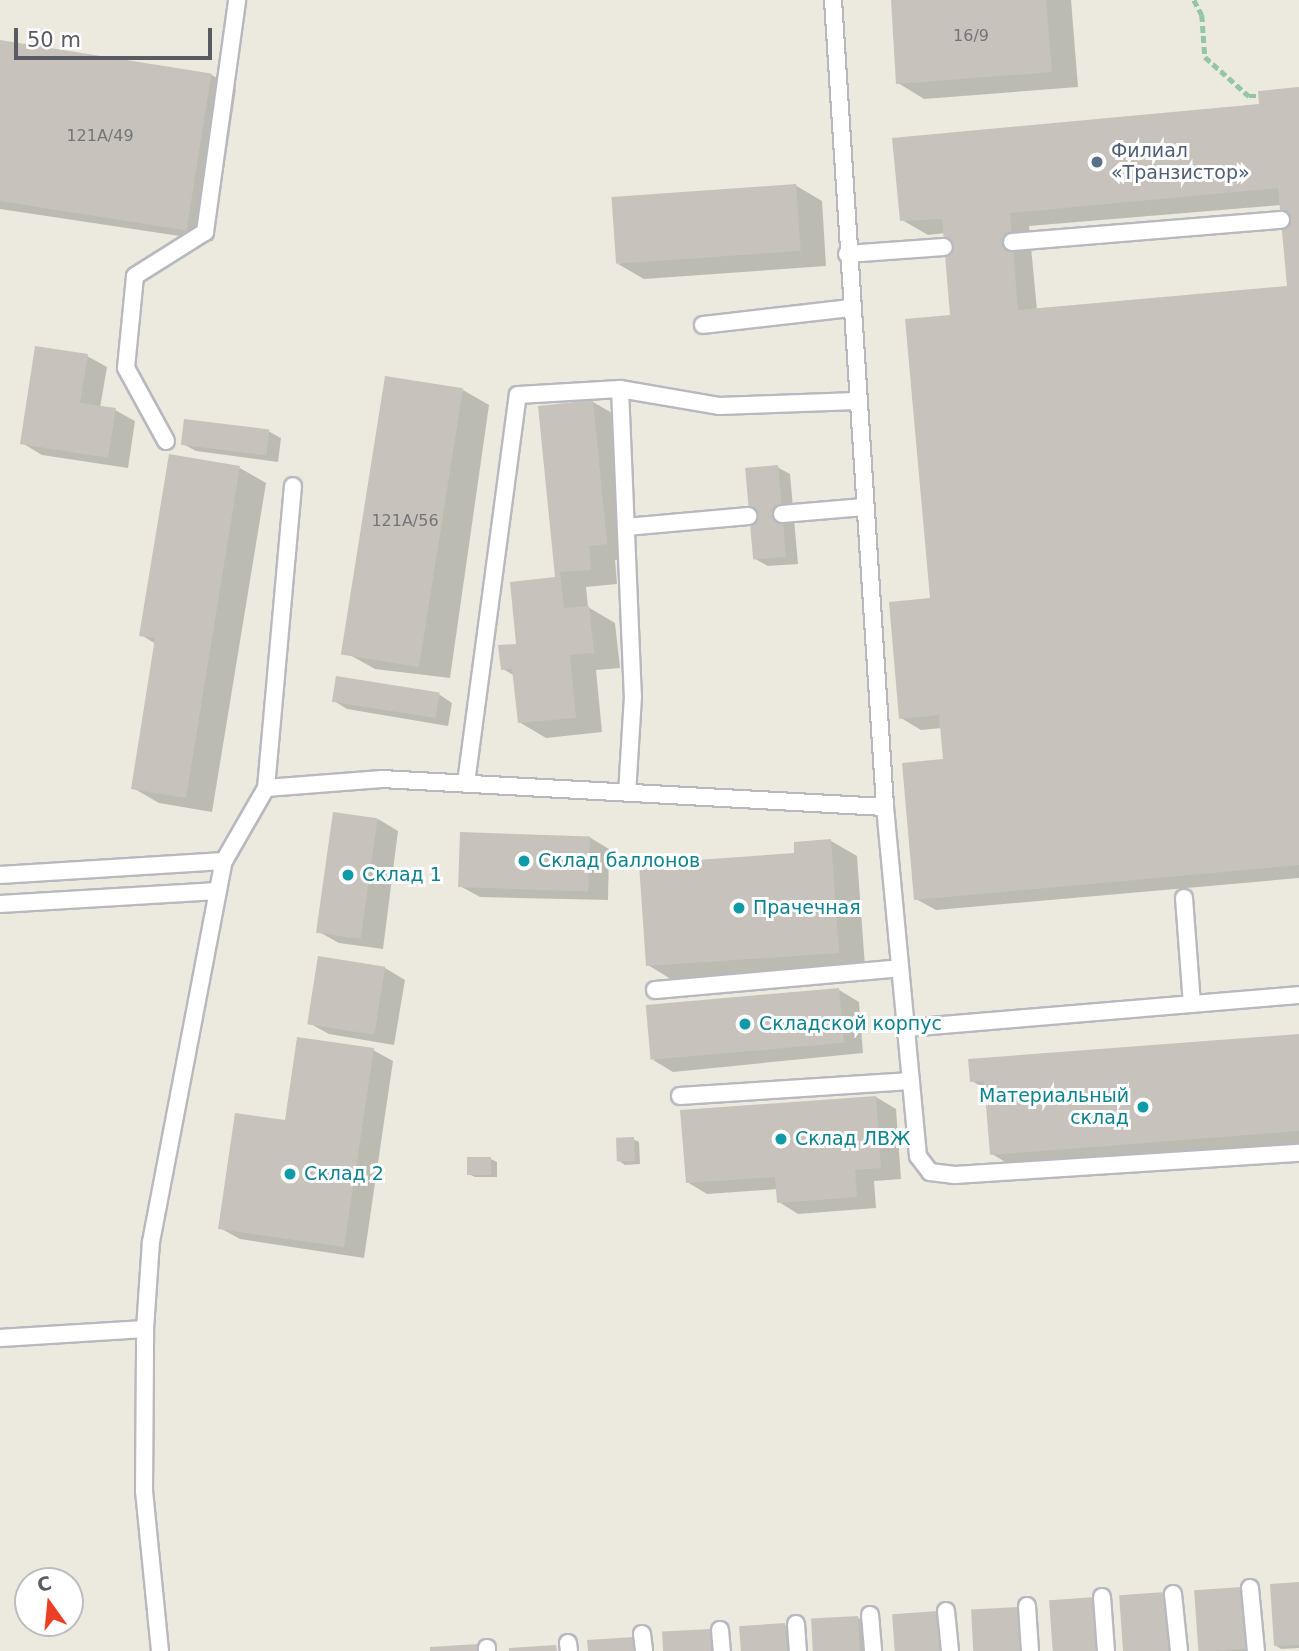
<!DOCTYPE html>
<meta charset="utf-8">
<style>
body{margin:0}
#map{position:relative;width:1299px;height:1651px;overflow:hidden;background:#eceadf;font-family:"DejaVu Sans",sans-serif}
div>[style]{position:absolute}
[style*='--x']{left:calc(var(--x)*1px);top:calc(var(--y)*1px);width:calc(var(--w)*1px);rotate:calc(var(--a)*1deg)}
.shadow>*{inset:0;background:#0003}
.building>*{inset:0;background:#c7c3bc;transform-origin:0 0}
.path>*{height:4.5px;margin-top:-2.25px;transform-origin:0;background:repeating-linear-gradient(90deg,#93c6a4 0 7px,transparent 0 10.5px)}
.roads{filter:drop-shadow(2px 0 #b7b9bf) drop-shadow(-2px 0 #b7b9bf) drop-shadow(0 2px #b7b9bf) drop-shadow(0 -2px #b7b9bf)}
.lane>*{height:16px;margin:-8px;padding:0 8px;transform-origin:8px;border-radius:8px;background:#fff}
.dots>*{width:19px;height:19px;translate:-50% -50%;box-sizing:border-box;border:4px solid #fff;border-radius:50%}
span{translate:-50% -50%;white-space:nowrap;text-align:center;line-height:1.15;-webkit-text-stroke:6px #fff;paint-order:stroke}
.number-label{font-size:16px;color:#747578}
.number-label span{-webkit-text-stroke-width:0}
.service-label{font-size:19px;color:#4e5e75}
.left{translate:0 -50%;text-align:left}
.culture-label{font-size:19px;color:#0d838f}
.right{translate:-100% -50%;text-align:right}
.north{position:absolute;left:14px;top:1567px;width:70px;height:70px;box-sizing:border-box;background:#fff;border:2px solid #bcbdc0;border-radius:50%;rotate:345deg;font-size:19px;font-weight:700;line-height:28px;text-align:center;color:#585b61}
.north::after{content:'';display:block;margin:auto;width:24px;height:32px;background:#ec4025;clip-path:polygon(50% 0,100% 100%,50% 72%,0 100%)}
.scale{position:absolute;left:14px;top:28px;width:198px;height:32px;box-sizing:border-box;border:4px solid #585b61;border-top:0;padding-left:9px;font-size:21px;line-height:24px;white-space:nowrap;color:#585b61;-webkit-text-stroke:5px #fff;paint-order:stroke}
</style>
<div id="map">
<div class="shadow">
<div style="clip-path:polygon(893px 0,1071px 0,1078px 87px,924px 99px,898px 83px)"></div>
<div style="clip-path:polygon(0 42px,210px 74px,236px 89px,213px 241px,0 209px)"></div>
<div style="clip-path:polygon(evenodd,1299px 89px,1299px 878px,936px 910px,916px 899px,945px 761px,942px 728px,921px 730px,901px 718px,932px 599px,952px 317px,945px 233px,928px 235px,902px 220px,1261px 106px,1299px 89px,1281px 205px,1289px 288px,1037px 310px,1029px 226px,1281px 205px)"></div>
<div style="clip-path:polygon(795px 185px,822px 201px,826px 266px,644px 279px,618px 264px)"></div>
<div style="clip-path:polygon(87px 356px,107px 367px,100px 408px,115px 410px,135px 421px,128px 468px,42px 455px,22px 443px)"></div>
<div style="clip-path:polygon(463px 390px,489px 405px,450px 678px,375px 669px,348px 654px)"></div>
<div style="clip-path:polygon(593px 402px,619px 417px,633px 558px,615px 560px,617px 584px,586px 587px,588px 607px,615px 623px,620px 668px,596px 670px,602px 732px,546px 738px,519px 722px,515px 676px,503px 669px,557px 579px)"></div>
<div style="clip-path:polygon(268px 431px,281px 438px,278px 462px,196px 451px,183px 444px)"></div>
<div style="clip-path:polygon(777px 467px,790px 474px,798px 564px,768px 566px,755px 559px)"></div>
<div style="clip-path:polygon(240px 468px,266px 483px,212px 812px,159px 803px,133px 788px,156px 644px,141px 635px)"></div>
<div style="clip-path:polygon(440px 695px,452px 703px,448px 726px,347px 709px,334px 701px)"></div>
<div style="clip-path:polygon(378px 819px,398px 831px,383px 949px,339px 943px,319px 932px)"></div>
<div style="clip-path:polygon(589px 837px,609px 849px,608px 900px,480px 897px,460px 886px)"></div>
<div style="clip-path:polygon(831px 841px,857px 856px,865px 967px,674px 981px,648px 965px,796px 855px)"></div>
<div style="clip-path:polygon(385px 968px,405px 980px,394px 1045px,329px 1034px,309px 1023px)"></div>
<div style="clip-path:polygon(839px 990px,859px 1002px,863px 1053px,673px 1072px,653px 1060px)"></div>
<div style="clip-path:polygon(1299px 1036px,1299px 1143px,1012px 1166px,992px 1154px,987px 1090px,972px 1081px)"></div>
<div style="clip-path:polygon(373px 1050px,393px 1061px,364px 1258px,240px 1239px,220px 1228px,286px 1122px)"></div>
<div style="clip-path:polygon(876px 1097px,896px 1109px,901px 1179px,874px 1181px,876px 1208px,798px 1214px,779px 1202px,778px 1189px,707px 1194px,687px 1182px)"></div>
<div style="clip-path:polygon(633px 1139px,639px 1142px,640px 1164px,625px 1165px,619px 1161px)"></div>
<div style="clip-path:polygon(491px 1159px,497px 1162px,497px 1177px,475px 1177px,469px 1174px)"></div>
<div style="clip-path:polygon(1299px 1583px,1299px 1648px,1281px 1649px,1275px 1645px)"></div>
<div style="clip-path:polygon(1241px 1588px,1247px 1592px,1250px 1651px,1200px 1651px,1196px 1591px)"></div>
<div style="clip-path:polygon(1165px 1594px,1171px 1598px,1174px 1651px,1124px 1651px)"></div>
<div style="clip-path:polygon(1017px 1609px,1023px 1612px,1026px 1651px,975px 1651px)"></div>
<div style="clip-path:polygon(858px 1618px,864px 1621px,865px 1651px,815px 1651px)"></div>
<div style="clip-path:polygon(785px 1625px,791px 1629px,792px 1651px,742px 1651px)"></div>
<div style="clip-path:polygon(709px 1631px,715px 1635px,716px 1651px,664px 1651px)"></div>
</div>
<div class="building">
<div style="clip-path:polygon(891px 0,1046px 0,1052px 72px,896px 84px)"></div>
<div style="left:0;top:40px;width:214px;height:159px;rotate:9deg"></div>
<div style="clip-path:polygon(evenodd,1299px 87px,1299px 865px,914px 900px,902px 763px,943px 759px,939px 715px,899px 719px,889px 602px,930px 598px,905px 319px,950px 315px,942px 219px,900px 221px,892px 138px,1259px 104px,1258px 91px,1299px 87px,1278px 188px,1287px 286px,1018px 310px,1010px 213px,1278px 188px)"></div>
<div style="left:796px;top:184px;width:67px;height:185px;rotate:86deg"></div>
<div style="clip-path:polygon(35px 346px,88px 354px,80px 403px,116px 408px,108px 458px,20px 444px)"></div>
<div style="left:385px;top:376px;width:79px;height:282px;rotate:9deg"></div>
<div style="clip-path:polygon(593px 400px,607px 544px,589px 546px,591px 570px,560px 572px,564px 608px,589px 606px,594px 653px,570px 655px,576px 718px,518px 723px,512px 669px,501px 670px,498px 645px,516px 644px,510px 582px,555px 577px,538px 406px)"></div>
<div style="left:184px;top:419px;width:86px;height:26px;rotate:7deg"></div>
<div style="clip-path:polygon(169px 454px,240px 466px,186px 798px,131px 789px,155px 638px,139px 636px)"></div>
<div style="left:778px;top:465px;width:92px;height:33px;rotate:85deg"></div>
<div style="left:336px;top:676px;width:105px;height:26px;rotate:9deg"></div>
<div style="left:333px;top:812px;width:45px;height:122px;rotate:8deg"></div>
<div style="left:460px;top:832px;width:130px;height:55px;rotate:2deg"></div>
<div style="clip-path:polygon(831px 839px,839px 953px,646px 966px,639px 864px,794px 853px,794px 842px)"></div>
<div style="left:318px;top:956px;width:68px;height:69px;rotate:9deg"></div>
<div style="left:839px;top:988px;width:55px;height:194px;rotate:85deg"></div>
<div style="clip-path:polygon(1299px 1034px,1299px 1131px,990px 1155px,984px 1081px,970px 1082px,968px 1059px)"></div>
<div style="clip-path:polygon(297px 1037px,374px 1048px,344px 1247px,218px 1229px,235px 1113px,285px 1120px)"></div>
<div style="clip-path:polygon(876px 1096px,881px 1168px,855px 1170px,857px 1197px,777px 1203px,775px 1177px,686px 1183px,680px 1110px)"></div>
<div style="left:634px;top:1137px;width:24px;height:18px;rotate:88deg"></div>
<div style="left:467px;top:1157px;width:24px;height:18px"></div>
<div style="clip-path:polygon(1299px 1582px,1299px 1645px,1274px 1646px,1270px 1584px)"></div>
<div style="left:1241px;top:1587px;width:62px;height:47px;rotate:86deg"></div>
<div style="left:1165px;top:1592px;width:59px;height:46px;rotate:86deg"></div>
<div style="left:1095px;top:1597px;width:54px;height:46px;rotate:86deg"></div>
<div style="left:1018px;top:1607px;width:44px;height:47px;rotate:87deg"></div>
<div style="left:938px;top:1611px;width:40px;height:46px;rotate:86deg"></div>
<div style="left:858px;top:1616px;width:35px;height:47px;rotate:87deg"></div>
<div style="left:785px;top:1623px;width:28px;height:46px;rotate:86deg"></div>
<div style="left:710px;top:1629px;width:22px;height:48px;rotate:87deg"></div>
<div style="clip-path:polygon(634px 1637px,635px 1651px,588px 1651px,587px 1640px)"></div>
<div style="clip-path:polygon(478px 1644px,478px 1651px,430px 1651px,430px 1647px)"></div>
<div style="clip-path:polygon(556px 1645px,557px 1651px,509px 1651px,509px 1648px)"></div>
</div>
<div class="path">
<div style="--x:1194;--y:0;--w:17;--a:62"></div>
<div style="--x:1202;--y:15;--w:42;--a:85.9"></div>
<div style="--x:1205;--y:57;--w:59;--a:41.6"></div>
<div style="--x:1249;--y:96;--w:9;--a:0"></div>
</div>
<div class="roads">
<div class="lane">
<div style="--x:833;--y:0;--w:809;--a:86.31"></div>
<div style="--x:885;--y:807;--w:351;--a:84.6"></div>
<div style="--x:918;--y:1156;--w:20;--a:53"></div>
<div style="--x:930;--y:1172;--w:25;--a:7"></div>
<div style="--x:955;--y:1175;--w:345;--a:-3.7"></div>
<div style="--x:1012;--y:242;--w:270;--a:-4.7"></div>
<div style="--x:847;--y:254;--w:97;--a:-4.1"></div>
<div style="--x:703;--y:325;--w:149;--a:-6.6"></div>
<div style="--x:620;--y:389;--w:100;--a:9.7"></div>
<div style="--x:719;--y:406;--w:138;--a:-2.1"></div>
<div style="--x:166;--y:441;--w:83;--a:-118.7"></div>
<div style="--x:126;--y:368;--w:92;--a:-84.4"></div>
<div style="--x:135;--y:276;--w:83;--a:-32.2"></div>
<div style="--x:205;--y:232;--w:234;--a:-82.1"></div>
<div style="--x:782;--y:514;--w:82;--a:-4.9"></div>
<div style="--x:626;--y:527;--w:123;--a:-5.1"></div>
<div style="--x:466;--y:783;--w:391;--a:-82.4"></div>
<div style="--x:518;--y:395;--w:102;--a:-3.4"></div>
<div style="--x:620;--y:389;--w:307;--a:87.6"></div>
<div style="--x:633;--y:696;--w:97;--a:93.5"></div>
<div style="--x:266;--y:788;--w:303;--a:-84.9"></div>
<div style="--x:0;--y:875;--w:224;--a:-3.6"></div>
<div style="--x:1184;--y:898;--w:106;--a:85.7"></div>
<div style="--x:0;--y:904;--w:218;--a:-3.4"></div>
<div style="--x:655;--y:990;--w:246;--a:-5.1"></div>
<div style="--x:906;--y:1028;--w:394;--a:-4.8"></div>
<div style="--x:680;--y:1096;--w:231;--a:-3.7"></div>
<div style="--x:0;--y:1338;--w:145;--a:-3.6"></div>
<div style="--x:1250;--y:1588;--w:63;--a:84.6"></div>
<div style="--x:1173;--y:1594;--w:57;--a:84"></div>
<div style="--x:1102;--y:1597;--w:54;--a:85.8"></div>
<div style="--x:1027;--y:1606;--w:45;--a:86.2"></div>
<div style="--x:946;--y:1611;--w:40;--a:84.3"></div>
<div style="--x:870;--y:1615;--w:36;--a:85"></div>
<div style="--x:796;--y:1624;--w:27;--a:86"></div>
<div style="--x:720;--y:1630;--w:21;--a:85"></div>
<div style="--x:642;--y:1634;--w:17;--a:83"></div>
<div style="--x:568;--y:1643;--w:8;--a:83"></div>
<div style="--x:487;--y:1648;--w:3;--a:90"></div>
<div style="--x:160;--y:1651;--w:160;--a:-95.7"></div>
<div style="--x:144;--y:1492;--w:163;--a:-89.6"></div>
<div style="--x:145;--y:1329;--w:87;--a:-86.1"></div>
<div style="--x:151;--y:1242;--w:388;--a:-79.2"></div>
<div style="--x:224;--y:861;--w:84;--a:-60.1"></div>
<div style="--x:266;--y:788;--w:116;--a:-4.4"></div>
<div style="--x:382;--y:779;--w:504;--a:3.19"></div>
</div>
</div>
<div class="dots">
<div style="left:1097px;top:162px;background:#5c6f8a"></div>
<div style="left:524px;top:861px;background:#0f9aa8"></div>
<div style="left:348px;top:875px;background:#0f9aa8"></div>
<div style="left:739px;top:908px;background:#0f9aa8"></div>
<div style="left:745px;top:1024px;background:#0f9aa8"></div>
<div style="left:1143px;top:1107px;background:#0f9aa8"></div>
<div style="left:781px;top:1139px;background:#0f9aa8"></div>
<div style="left:290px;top:1174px;background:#0f9aa8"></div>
</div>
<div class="number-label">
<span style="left:971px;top:36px">16/9</span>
<span style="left:100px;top:136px">121А/49</span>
<span style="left:405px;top:521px">121А/56</span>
</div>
<div class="service-label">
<span class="left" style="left:1111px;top:162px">Филиал<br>«Транзистор»</span>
</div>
<div class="culture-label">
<span class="left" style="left:538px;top:861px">Склад баллонов</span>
<span class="left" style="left:362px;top:875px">Склад 1</span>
<span class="left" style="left:753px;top:908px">Прачечная</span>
<span class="left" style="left:759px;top:1024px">Складской корпус</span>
<span class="right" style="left:1129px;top:1107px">Материальный<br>склад</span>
<span class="left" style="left:795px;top:1139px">Склад ЛВЖ</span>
<span class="left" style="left:304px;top:1174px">Склад 2</span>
</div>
<div class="north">С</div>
<div class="scale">50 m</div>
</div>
